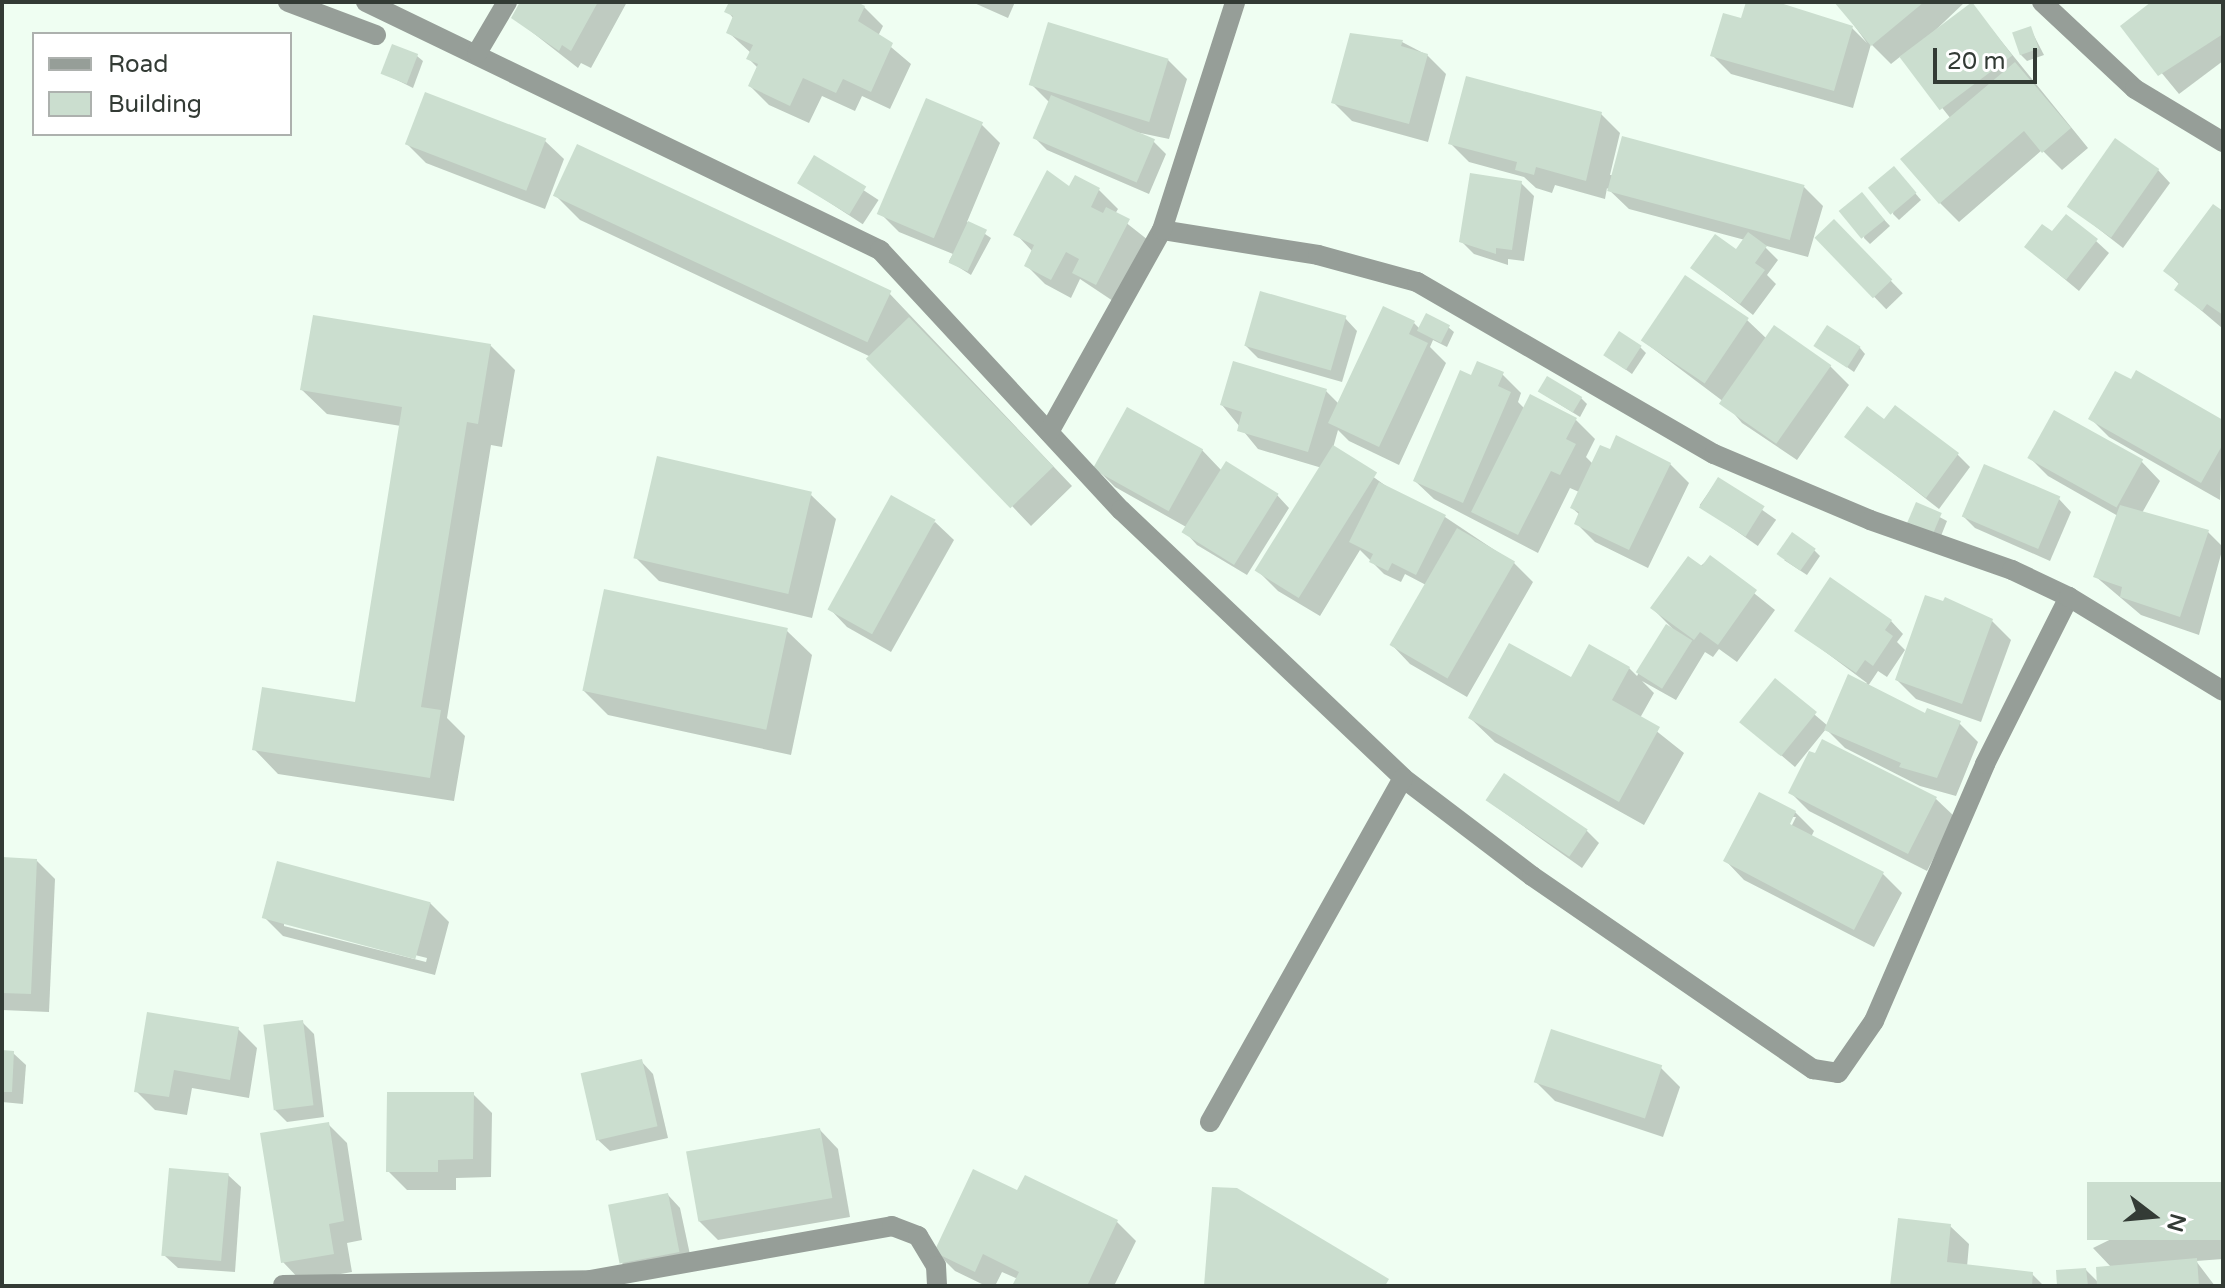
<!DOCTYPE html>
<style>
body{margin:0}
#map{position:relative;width:2225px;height:1288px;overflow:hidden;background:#effef2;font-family:"Varela Round",sans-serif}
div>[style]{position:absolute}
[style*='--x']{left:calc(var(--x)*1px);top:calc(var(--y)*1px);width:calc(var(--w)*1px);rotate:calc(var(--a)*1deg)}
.shadow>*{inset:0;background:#0003;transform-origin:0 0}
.building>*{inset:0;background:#cbdecf;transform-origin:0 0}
.minor>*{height:20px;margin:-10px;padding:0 10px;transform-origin:10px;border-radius:10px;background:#969e98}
span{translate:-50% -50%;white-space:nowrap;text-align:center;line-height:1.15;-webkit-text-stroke:7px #fff;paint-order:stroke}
.frame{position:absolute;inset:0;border:4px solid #333b35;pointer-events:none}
.legend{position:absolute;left:32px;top:32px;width:260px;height:104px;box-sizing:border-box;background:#fff;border:2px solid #adb1ae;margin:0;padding:10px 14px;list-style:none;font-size:24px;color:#333b35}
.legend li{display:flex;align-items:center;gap:16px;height:40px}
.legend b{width:40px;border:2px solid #adb1ae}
.north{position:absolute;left:2113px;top:1176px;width:80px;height:80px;-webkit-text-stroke:6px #fff;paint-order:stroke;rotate:106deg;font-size:22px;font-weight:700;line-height:32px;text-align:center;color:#333b35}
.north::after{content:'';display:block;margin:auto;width:28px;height:36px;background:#333b35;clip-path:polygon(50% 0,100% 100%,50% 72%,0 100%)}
.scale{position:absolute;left:1933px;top:48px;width:104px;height:36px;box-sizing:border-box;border:4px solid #333b35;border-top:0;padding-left:10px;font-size:24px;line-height:28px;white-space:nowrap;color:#333b35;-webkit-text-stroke:6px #fff;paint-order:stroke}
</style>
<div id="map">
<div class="shadow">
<div style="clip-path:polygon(522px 2px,627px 2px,591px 68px,581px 63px,578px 68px,514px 18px)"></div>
<div style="clip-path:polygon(731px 2px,854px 2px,864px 7px,883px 26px,878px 36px,911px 64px,890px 109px,862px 96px,855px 111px,822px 96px,809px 123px,769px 105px,750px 86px,758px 68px,748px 58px,751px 53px,728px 32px,734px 19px,727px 11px)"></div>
<div style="clip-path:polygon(972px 2px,1015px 2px,1008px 18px)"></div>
<div style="clip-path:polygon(1748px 2px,1768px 2px,1852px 28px,1867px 43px,1837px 2px,1965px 2px,1923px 42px,1972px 5px,2088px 148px,2062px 170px,2042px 150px,1959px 222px,1940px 203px,1951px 119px,1901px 56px,1891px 64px,1871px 44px,1853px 108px,1731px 74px,1712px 55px,1742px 20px)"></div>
<div style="clip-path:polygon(2155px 2px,2223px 2px,2223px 61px,2179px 94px,2123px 26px)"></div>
<div style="clip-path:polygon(2030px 28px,2044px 55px,2027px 61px,2021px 55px)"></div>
<div style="clip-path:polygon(1402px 42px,1427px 55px,1446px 74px,1428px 142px,1352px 121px,1333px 102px)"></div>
<div style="clip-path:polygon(417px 56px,423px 61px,413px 88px,383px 73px)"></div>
<div style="clip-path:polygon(1168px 60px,1187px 79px,1169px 139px,1126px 130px,1153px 141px,1166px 154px,1149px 194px,1047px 150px,1035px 138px,1050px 103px,1032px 85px)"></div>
<div style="clip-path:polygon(1601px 114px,1620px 133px,1610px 175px,1804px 187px,1823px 206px,1808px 257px,1763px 245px,1778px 260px,1767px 275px,1776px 284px,1753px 315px,1693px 268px,1737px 252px,1745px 240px,1629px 209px,1607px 188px,1605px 199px,1555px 185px,1552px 193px,1536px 188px,1524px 177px,1469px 162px,1450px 143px)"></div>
<div style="clip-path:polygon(981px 124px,1000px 143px,967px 222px,991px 238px,971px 275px,949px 261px,953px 254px,899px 232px,880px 213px)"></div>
<div style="clip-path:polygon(545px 141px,564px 159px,545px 209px,426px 163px,407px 144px)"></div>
<div style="left:814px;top:158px;width:77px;height:29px;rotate:33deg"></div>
<div style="clip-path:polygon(2158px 170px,2170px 183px,2123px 248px,2068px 205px)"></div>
<div style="clip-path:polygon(1899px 174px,1921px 200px,1899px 220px,1893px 214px)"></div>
<div style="clip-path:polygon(1521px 183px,1534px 196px,1524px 261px,1508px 259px,1508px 265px,1474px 254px,1461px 241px)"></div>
<div style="clip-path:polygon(1070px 189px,1099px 190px,1118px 209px,1115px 214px,1148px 240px,1116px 303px,1080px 279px,1071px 298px,1045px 284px,1026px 265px,1033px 252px,1016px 234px)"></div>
<div style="clip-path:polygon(556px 196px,889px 293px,1072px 486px,1031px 526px,871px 357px,580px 220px)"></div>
<div style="clip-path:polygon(1867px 201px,1890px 226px,1870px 244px,1864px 238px)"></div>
<div style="clip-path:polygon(2223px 214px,2223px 326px,2222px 328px,2177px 290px,2180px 285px,2166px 271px)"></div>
<div style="left:1834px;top:222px;width:99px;height:23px;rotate:46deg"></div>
<div style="clip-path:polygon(2052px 234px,2096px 241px,2109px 253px,2079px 291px,2026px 247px)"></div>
<div style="clip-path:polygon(1345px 318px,1357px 331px,1342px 382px,1258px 358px,1246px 346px)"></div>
<div style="clip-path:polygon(1747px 320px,1767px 339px,1830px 366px,1849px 385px,1797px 460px,1742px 423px,1724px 402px,1643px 341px)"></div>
<div style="clip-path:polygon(1414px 323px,1420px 329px,1448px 327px,1454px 332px,1447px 347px,1433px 340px,1430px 347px,1446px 363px,1399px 465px,1349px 441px,1338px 430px,1333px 448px,1393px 491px,1445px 517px,1514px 563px,1533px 582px,1467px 697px,1410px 664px,1392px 645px,1426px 585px,1405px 574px,1401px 582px,1384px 574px,1360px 550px,1320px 616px,1278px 591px,1259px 572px,1322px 468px,1258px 449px,1222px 405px,1326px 391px,1339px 404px)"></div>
<div style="clip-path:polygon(490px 345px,515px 370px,502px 447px,491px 445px,447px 718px,465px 736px,454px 801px,278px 774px,254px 749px,356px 704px,401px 426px,327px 414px,302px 390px)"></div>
<div style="clip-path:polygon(1817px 346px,1860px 348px,1865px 354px,1854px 372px)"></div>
<div style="clip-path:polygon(1640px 347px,1646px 353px,1632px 374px,1605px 355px)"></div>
<div style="clip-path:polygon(1502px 374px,1521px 393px,1518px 402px,1525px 409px,1531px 397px,1576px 420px,1595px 439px,1586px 457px,1593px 464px,1670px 464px,1689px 483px,1648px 568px,1595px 542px,1576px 523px,1580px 515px,1572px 508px,1579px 492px,1570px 488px,1538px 553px,1434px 499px,1415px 481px,1472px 377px)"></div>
<div style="clip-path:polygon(1540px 392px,1581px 398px,1587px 404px,1580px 417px)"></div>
<div style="clip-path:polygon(2090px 418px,2223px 422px,2220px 500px,2109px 437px)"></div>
<div style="clip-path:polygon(1884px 422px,1957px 454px,1970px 467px,1939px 509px,1847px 437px)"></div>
<div style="clip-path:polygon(1202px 450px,1222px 471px,1277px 495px,1289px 508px,1247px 575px,1197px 545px,1185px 532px,1188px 528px,1115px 487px,1096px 468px)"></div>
<div style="clip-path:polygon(2030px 458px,2142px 462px,2160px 481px,2142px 513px,2208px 532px,2223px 547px,2199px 635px,2141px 615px,2095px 576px,2118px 516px,2048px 476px)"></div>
<div style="left:1718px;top:479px;width:71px;height:32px;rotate:35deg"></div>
<div style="clip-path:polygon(811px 495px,836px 519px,812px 618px,659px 581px,635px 557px)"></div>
<div style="clip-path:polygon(2059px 499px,2071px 512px,2050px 561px,1975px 528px,1963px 516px)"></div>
<div style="clip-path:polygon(1917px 505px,1947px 521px,1939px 541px)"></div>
<div style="clip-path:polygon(935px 522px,954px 540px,891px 652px,847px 627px,829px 608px)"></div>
<div style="clip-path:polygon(1814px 550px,1820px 556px,1807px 575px,1784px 560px)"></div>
<div style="clip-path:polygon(1710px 558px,1775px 610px,1737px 662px,1719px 649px,1713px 657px,1705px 652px,1676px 700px,1642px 681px,1654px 693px,1640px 718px,1684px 753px,1644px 825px,1495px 742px,1470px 718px,1572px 679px,1629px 668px,1637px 676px,1666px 627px,1674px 630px,1652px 608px)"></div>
<div style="clip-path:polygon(1891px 621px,1903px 634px,1897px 642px,1905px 650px,1887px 677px,1878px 671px,1868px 686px,1926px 715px,1959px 723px,1978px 742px,1956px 796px,1920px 786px,1845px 748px,1826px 729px,1795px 767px,1742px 722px,1775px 681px,1828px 726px,1867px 683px,1796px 630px)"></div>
<div style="clip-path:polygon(1992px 621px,2011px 640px,1981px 722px,1916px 699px,1897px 680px)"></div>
<div style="clip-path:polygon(787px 631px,812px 655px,791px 755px,608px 715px,584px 691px)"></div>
<div style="clip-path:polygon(1790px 792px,1936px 799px,1955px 817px,1927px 871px,1809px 811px)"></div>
<div style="clip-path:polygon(1488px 801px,1586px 830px,1599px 843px,1582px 868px)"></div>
<div style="clip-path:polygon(evenodd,1795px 812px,1814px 831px,1811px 837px,1883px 874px,1902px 893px,1874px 947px,1744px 880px,1726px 861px,1795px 812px,1791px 817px,1796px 817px,1788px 833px,1791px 817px)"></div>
<div style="clip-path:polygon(2px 859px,37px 861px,55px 879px,49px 1012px,2px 1010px)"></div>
<div style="clip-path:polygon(evenodd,430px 903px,449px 922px,435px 975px,283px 936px,264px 917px,430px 903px,284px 922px,427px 958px,426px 962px,284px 926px,284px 922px)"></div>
<div style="clip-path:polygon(302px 1022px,314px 1034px,324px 1117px,287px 1122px,274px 1109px)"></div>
<div style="clip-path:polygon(238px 1029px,257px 1048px,249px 1098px,192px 1088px,187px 1115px,155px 1110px,136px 1091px)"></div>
<div style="clip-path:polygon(2px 1052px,13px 1053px,26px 1065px,23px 1104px,2px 1102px)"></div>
<div style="clip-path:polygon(641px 1061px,653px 1074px,668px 1138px,610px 1151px,597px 1139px)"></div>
<div style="clip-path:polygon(1661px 1068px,1680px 1087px,1663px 1137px,1555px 1101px,1536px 1082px)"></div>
<div style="clip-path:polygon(473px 1094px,492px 1113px,491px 1177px,456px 1178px,456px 1190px,407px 1190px,388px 1171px)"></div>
<div style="clip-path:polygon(328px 1124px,347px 1143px,362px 1240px,347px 1243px,352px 1272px,301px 1281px,283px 1262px)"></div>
<div style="clip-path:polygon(820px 1130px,838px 1149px,850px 1217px,718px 1240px,699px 1221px)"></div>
<div style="clip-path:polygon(228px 1175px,241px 1187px,235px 1272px,178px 1268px,165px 1256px)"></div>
<div style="clip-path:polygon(2223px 1184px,2223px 1259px,2196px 1261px,2215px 1286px,2059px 1286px,2086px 1270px,2099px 1283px,2112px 1268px,2093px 1248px)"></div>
<div style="clip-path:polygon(1018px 1193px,1117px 1222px,1136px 1241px,1114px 1286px,1014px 1286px,1018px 1279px,1002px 1272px,995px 1286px,986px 1286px,955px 1271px,936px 1252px)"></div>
<div style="clip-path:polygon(668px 1195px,680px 1208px,692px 1264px,622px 1264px)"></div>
<div style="clip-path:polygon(1950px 1226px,1969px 1244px,1967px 1267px,2032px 1274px,2044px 1286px,1892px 1286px)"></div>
</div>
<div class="building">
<div style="clip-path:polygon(520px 2px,598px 2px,571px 51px,562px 45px,559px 51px,511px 18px)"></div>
<div style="clip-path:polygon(729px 2px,857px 2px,865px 6px,858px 21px,893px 43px,871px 92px,843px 79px,836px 93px,803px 78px,790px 106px,748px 86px,758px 64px,746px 59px,753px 45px,726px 33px,733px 16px,724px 12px)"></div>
<div style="clip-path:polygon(1746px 2px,1777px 2px,1853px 26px,1834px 91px,1710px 56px,1723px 13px,1741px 18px)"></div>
<div style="clip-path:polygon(1834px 2px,1924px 2px,1871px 46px)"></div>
<div style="left:1972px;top:2px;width:67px;height:91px;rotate:53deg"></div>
<div style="clip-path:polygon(2151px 2px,2223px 2px,2223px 34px,2158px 76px,2120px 26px)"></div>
<div style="left:1048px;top:22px;width:126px;height:66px;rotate:17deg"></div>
<div style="left:2031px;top:26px;width:24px;height:20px;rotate:71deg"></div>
<div style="clip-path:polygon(1350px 33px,1403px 40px,1401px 46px,1428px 54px,1409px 124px,1331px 103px)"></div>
<div style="left:392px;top:44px;width:28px;height:32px;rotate:21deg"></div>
<div style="clip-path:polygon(2015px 62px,2071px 128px,2042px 153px,2024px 131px,1939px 204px,1900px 159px)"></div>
<div style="clip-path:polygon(1466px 76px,1602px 112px,1586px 181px,1536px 167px,1534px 175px,1515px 170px,1517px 162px,1448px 144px)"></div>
<div style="left:425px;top:92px;width:130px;height:56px;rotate:21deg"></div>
<div style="left:1051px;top:95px;width:113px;height:47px;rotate:23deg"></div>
<div style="left:926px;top:98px;width:62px;height:126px;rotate:23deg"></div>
<div style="left:1622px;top:136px;width:189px;height:57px;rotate:15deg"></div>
<div style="left:2115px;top:138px;width:54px;height:84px;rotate:35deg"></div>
<div style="left:577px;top:144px;width:347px;height:57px;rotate:25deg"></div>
<div style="left:814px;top:155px;width:61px;height:33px;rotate:31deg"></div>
<div style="left:1894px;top:166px;width:35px;height:34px;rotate:50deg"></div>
<div style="clip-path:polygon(1047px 170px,1069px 186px,1075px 175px,1100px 188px,1091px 207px,1103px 213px,1106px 207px,1130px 219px,1096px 285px,1072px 273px,1079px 259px,1066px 252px,1051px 280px,1024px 266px,1034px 245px,1013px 235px)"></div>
<div style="clip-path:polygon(1470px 173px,1522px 181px,1512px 250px,1496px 248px,1496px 254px,1459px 242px)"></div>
<div style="left:1862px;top:192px;width:36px;height:30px;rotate:51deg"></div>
<div style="clip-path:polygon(2213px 204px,2223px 211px,2223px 315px,2207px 304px,2202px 311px,2174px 290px,2179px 283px,2163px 271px)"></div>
<div style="clip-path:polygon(2066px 214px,2098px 239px,2066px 280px,2024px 247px,2042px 224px,2052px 231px)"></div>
<div style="left:1834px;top:219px;width:84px;height:27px;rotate:46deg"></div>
<div style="left:968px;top:221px;width:21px;height:46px;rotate:25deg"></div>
<div style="clip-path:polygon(1748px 232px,1767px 246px,1755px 263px,1765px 270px,1740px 304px,1690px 268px,1715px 234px,1736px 249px)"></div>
<div style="left:1685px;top:275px;width:77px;height:79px;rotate:34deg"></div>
<div style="left:1260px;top:291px;width:90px;height:57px;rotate:16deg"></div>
<div style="clip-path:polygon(1383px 306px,1415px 321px,1409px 334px,1428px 343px,1379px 447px,1328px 423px)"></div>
<div style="left:1426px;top:313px;width:27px;height:20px;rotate:27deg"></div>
<div style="clip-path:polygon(313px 315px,491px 344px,478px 424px,467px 422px,421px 707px,441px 710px,430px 778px,252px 750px,262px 687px,355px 702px,402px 407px,300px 390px)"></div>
<div style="left:909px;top:317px;width:208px;height:60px;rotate:46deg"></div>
<div style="left:1774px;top:325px;width:70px;height:96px;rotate:35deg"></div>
<div style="left:1827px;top:325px;width:40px;height:25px;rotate:33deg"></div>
<div style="left:1619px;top:331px;width:27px;height:29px;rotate:33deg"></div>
<div style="clip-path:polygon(1233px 361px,1327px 389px,1308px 452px,1237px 431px,1242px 412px,1220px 405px)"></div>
<div style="clip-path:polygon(1477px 361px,1504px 372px,1498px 386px,1511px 392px,1463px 503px,1413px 481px,1460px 370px,1471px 375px)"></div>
<div style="clip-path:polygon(2136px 370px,2223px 420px,2223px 444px,2201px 483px,2088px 419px,2115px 371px,2131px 379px)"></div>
<div style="left:1547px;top:376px;width:41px;height:18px;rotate:31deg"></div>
<div style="clip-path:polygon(1530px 394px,1577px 418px,1566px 439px,1576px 444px,1560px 475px,1551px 471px,1518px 535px,1471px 512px)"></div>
<div style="clip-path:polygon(1895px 405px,1959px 453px,1926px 498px,1844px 437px,1867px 406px,1884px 419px)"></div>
<div style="left:1127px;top:407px;width:87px;height:71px;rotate:29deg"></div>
<div style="left:2054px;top:410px;width:102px;height:55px;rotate:29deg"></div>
<div style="clip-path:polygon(1616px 435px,1671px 463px,1629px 550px,1574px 524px,1579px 512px,1570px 508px,1600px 445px,1610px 449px)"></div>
<div style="left:1333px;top:445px;width:52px;height:148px;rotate:32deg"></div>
<div style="left:657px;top:456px;width:159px;height:105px;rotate:13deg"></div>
<div style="left:1226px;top:461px;width:62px;height:84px;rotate:32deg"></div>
<div style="left:1984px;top:464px;width:83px;height:57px;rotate:23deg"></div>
<div style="left:1718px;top:477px;width:55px;height:36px;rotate:32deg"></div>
<div style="clip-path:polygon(1379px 482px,1446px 515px,1416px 575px,1392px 563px,1388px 571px,1369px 562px,1373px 554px,1349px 542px)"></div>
<div style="left:891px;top:495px;width:51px;height:131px;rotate:29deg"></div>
<div style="left:1916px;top:502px;width:28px;height:25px;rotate:23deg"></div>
<div style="clip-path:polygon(2120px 505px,2209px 530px,2180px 617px,2120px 597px,2122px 587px,2093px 577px)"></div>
<div style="left:1457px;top:528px;width:67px;height:135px;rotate:30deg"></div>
<div style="left:1792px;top:532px;width:29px;height:27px;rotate:35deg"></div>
<div style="clip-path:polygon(1710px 555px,1757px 590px,1718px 645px,1700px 632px,1694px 640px,1650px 608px,1688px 556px,1702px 566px)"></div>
<div style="clip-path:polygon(1830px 577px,1892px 620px,1885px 630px,1893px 636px,1873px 666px,1865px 660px,1856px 673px,1794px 631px)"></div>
<div style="left:604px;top:589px;width:188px;height:104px;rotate:12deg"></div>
<div style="clip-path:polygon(1925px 595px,1943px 601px,1945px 597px,1993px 619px,1962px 704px,1895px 680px)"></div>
<div style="left:1666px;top:624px;width:31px;height:57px;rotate:32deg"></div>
<div style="clip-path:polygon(1509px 643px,1571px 677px,1589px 644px,1630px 667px,1612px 700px,1660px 727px,1619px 802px,1468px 718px)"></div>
<div style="clip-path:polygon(1848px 674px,1925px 713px,1927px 708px,1961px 721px,1937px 778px,1899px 767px,1901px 763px,1824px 730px)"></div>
<div style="left:1775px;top:678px;width:54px;height:57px;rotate:39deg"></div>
<div style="clip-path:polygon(1822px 739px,1937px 797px,1908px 854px,1788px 793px,1809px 751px,1815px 753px)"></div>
<div style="left:1504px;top:773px;width:101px;height:33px;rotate:34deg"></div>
<div style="clip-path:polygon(1759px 792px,1796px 811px,1790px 824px,1884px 872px,1854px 930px,1723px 861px)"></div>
<div style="clip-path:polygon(2px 857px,37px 859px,31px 994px,2px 993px)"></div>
<div style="left:277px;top:861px;width:159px;height:59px;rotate:15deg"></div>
<div style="clip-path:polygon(147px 1012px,239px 1027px,230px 1080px,174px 1070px,169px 1097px,134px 1092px)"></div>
<div style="left:303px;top:1020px;width:86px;height:40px;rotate:83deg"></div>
<div style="left:1551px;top:1029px;width:117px;height:56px;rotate:18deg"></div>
<div style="clip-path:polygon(2px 1050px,14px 1051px,12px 1092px,2px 1092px)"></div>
<div style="left:642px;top:1059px;width:69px;height:63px;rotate:77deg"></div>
<div style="clip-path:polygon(387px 1092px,474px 1092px,473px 1159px,438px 1160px,438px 1172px,386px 1172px)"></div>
<div style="clip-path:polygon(329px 1122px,344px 1221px,329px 1224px,334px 1254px,281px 1263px,260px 1133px)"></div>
<div style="left:820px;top:1128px;width:71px;height:136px;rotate:80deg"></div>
<div style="left:169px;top:1168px;width:60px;height:88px;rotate:5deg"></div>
<div style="clip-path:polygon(973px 1169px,1017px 1190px,1025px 1175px,1118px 1220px,1087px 1286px,1012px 1286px,1019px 1272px,983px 1254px,975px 1272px,934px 1252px)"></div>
<div style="left:2223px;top:1182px;width:58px;height:136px;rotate:90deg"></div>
<div style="clip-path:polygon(1212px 1187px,1237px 1188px,1389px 1279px,1385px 1286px,1204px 1286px)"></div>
<div style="left:668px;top:1193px;width:60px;height:61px;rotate:79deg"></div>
<div style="clip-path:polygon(1898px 1218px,1951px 1224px,1947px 1262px,2033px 1272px,2032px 1286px,1890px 1286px)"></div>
<div style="clip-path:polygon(2197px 1258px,2199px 1286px,2097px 1286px,2096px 1267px)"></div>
<div style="clip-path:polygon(2086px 1268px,2088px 1286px,2057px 1286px,2056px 1270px)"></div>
</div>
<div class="minor">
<div style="--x:288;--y:2;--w:94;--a:20.6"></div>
<div style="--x:366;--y:2;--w:571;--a:25.76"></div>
<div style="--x:880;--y:250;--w:355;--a:47.2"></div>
<div style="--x:1121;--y:510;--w:389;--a:43.5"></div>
<div style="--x:1403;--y:778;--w:162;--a:37.2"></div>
<div style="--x:1532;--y:876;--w:341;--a:34.5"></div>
<div style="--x:1813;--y:1069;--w:25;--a:9"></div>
<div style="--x:1838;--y:1073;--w:63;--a:-55.3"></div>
<div style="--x:1874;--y:1021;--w:280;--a:-66.6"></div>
<div style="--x:1985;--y:764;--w:187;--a:-63.3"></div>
<div style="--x:2042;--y:2;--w:127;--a:43.1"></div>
<div style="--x:2135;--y:89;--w:103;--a:31.1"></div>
<div style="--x:477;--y:53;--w:59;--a:-59.5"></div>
<div style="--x:1162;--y:230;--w:158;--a:9.1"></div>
<div style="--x:1318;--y:255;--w:103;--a:15.3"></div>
<div style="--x:1417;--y:282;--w:343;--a:30.1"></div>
<div style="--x:1714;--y:454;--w:169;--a:22.9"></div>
<div style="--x:1870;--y:520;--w:151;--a:19.4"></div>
<div style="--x:2012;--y:570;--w:63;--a:25.3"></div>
<div style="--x:2069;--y:597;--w:180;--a:31.4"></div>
<div style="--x:1049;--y:432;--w:231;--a:-60.8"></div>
<div style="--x:1162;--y:230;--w:239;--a:-72.2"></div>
<div style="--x:1210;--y:1122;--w:394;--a:-60.7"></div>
<div style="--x:283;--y:1285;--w:307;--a:-0.9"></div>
<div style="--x:590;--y:1280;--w:307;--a:-10.1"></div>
<div style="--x:892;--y:1226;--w:28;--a:21"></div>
<div style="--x:918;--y:1236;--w:35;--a:59"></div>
<div style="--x:936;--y:1266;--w:20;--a:87"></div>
</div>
<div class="frame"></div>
<ul class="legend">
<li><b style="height:10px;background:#969e98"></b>Road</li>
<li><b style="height:22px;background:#cbdecf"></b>Building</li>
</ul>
<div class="north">N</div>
<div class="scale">20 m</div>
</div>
